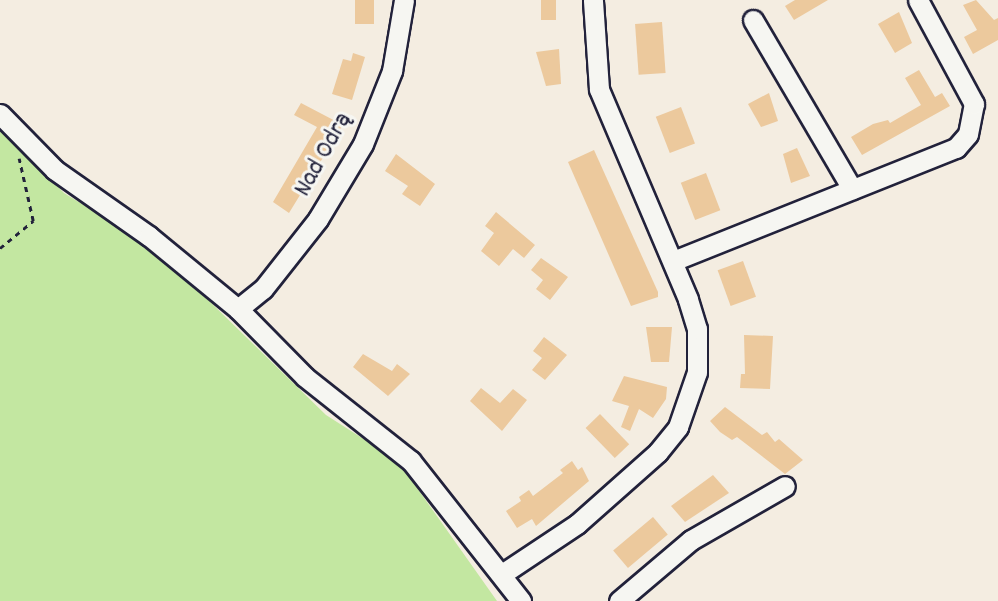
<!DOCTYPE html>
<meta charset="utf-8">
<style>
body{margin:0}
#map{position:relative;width:998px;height:601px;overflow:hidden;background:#f4ede1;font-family:Dekko,sans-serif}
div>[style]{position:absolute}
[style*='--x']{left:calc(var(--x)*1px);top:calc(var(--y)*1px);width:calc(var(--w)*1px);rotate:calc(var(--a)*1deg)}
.green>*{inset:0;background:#c3e7a1}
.building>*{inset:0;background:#ecc99d;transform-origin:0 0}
.path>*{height:2.5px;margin-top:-1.25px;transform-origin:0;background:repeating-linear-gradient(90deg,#22223b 0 5px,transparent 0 10px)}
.roads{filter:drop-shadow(2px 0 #22223b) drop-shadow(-2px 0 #22223b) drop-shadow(0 2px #22223b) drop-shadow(0 -2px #22223b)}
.minor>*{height:19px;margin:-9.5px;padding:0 9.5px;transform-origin:9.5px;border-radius:9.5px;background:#f6f6f2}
span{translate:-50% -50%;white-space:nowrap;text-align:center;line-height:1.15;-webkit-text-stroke:6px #f6f6f2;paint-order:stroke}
.street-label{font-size:26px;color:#22223b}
</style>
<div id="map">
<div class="green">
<div style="clip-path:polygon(0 126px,64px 193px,157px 250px,326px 415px,398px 461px,497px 601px,0 601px)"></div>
</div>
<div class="building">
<div style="left:355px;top:0;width:19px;height:24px"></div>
<div style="left:541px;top:0;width:15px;height:20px"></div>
<div style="clip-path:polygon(795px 0,828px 0,794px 20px,785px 6px)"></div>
<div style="clip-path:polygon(976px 0,994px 20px,998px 18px,998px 40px,973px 54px,964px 37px,977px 30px,963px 5px)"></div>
<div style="clip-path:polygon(899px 12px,912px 43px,895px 53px,878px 24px)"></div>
<div style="left:662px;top:22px;width:51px;height:27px;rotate:86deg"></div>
<div style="clip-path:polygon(559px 49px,561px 84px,546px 86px,536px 52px)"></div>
<div style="clip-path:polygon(353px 53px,365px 57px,352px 100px,332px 94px,343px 59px,351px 61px)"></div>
<div style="clip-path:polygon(919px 70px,935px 97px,942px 93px,950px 106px,862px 155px,851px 137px,873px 124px,888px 120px,890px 123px,921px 105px,905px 78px)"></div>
<div style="clip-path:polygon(769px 93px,778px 121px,761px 127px,748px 104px)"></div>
<div style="clip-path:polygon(301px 103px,343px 125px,289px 213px,273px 202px,317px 127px,294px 115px)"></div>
<div style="left:681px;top:107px;width:39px;height:27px;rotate:69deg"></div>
<div style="clip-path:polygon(797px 148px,810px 176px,791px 183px,783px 154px)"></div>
<div style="clip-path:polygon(594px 150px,658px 292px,658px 297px,631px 306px,568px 162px)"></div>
<div style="clip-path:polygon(396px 154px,435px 184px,420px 206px,402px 194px,408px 186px,385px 171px)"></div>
<div style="left:706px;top:173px;width:40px;height:27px;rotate:69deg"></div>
<div style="clip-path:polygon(496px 212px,535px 245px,524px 258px,513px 249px,499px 266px,481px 251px,494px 233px,485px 226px)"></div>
<div style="clip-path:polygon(541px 258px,568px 277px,550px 300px,536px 289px,543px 280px,531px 270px)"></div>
<div style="left:743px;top:261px;width:38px;height:27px;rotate:70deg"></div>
<div style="clip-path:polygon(646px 327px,672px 327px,669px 362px,651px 362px)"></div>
<div style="clip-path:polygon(744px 335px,773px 336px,770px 389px,740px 388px,741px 374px,745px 374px)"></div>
<div style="clip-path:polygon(544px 337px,567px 355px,545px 380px,532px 370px,542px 358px,533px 351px)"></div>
<div style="clip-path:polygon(363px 354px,392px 371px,397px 364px,410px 374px,388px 396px,353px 367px)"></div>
<div style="clip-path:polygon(624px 376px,667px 387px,666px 399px,653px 418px,639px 409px,630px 431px,621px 427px,629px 406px,612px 401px)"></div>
<div style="clip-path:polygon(481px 388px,500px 403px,513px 389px,527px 400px,502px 431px,470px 401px)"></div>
<div style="clip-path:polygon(725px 407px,762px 435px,767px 432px,775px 442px,779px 439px,803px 460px,785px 474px,737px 437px,732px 440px,720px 432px,710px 421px)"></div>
<div style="left:600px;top:414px;width:42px;height:20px;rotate:46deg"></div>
<div style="clip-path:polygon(572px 461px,578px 470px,582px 467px,589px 481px,536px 526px,532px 519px,517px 528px,506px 511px,521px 501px,519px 497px,529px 490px,533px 496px,563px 473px,560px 470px)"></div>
<div style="clip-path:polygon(713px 475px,729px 493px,685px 522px,671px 506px)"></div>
<div style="left:653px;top:517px;width:23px;height:52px;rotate:50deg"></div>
</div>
<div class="path">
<div style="--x:0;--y:248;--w:43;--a:-39.3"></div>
<div style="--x:33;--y:221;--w:64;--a:-102.7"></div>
</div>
<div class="roads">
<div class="minor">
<div style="--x:753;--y:20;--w:196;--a:59.6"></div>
<div style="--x:0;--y:114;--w:78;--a:45.5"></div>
<div style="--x:55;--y:170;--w:115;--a:35.1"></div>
<div style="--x:149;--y:236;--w:115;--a:39.4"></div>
<div style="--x:238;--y:309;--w:95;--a:45.4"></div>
<div style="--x:305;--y:377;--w:135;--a:38.4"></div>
<div style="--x:411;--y:461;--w:178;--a:51.8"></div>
<div style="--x:673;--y:261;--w:305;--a:-21.8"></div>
<div style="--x:956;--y:148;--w:18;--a:-49"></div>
<div style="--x:968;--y:134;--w:31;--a:-79"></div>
<div style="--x:974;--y:104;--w:118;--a:-118.3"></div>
<div style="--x:238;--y:309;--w:32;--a:-39"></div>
<div style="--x:263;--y:289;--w:89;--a:-51.8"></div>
<div style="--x:318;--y:219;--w:87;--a:-59"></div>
<div style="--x:363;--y:144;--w:79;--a:-68.3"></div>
<div style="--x:392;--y:71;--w:72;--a:-80.4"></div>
<div style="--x:502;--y:574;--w:90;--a:-33.7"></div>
<div style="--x:577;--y:524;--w:108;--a:-41.6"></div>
<div style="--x:658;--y:452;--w:32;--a:-51"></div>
<div style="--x:678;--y:427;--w:58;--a:-70.9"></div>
<div style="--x:697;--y:372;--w:43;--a:-90"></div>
<div style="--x:697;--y:329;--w:31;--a:-107"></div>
<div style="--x:688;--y:299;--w:228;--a:-113"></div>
<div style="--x:599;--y:89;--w:89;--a:-93.9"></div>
<div style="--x:619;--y:601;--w:94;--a:-40.3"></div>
<div style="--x:691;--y:540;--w:108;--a:-29.9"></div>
</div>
</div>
<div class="street-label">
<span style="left:324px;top:155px;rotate:-61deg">Nad Odrą</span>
</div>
</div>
